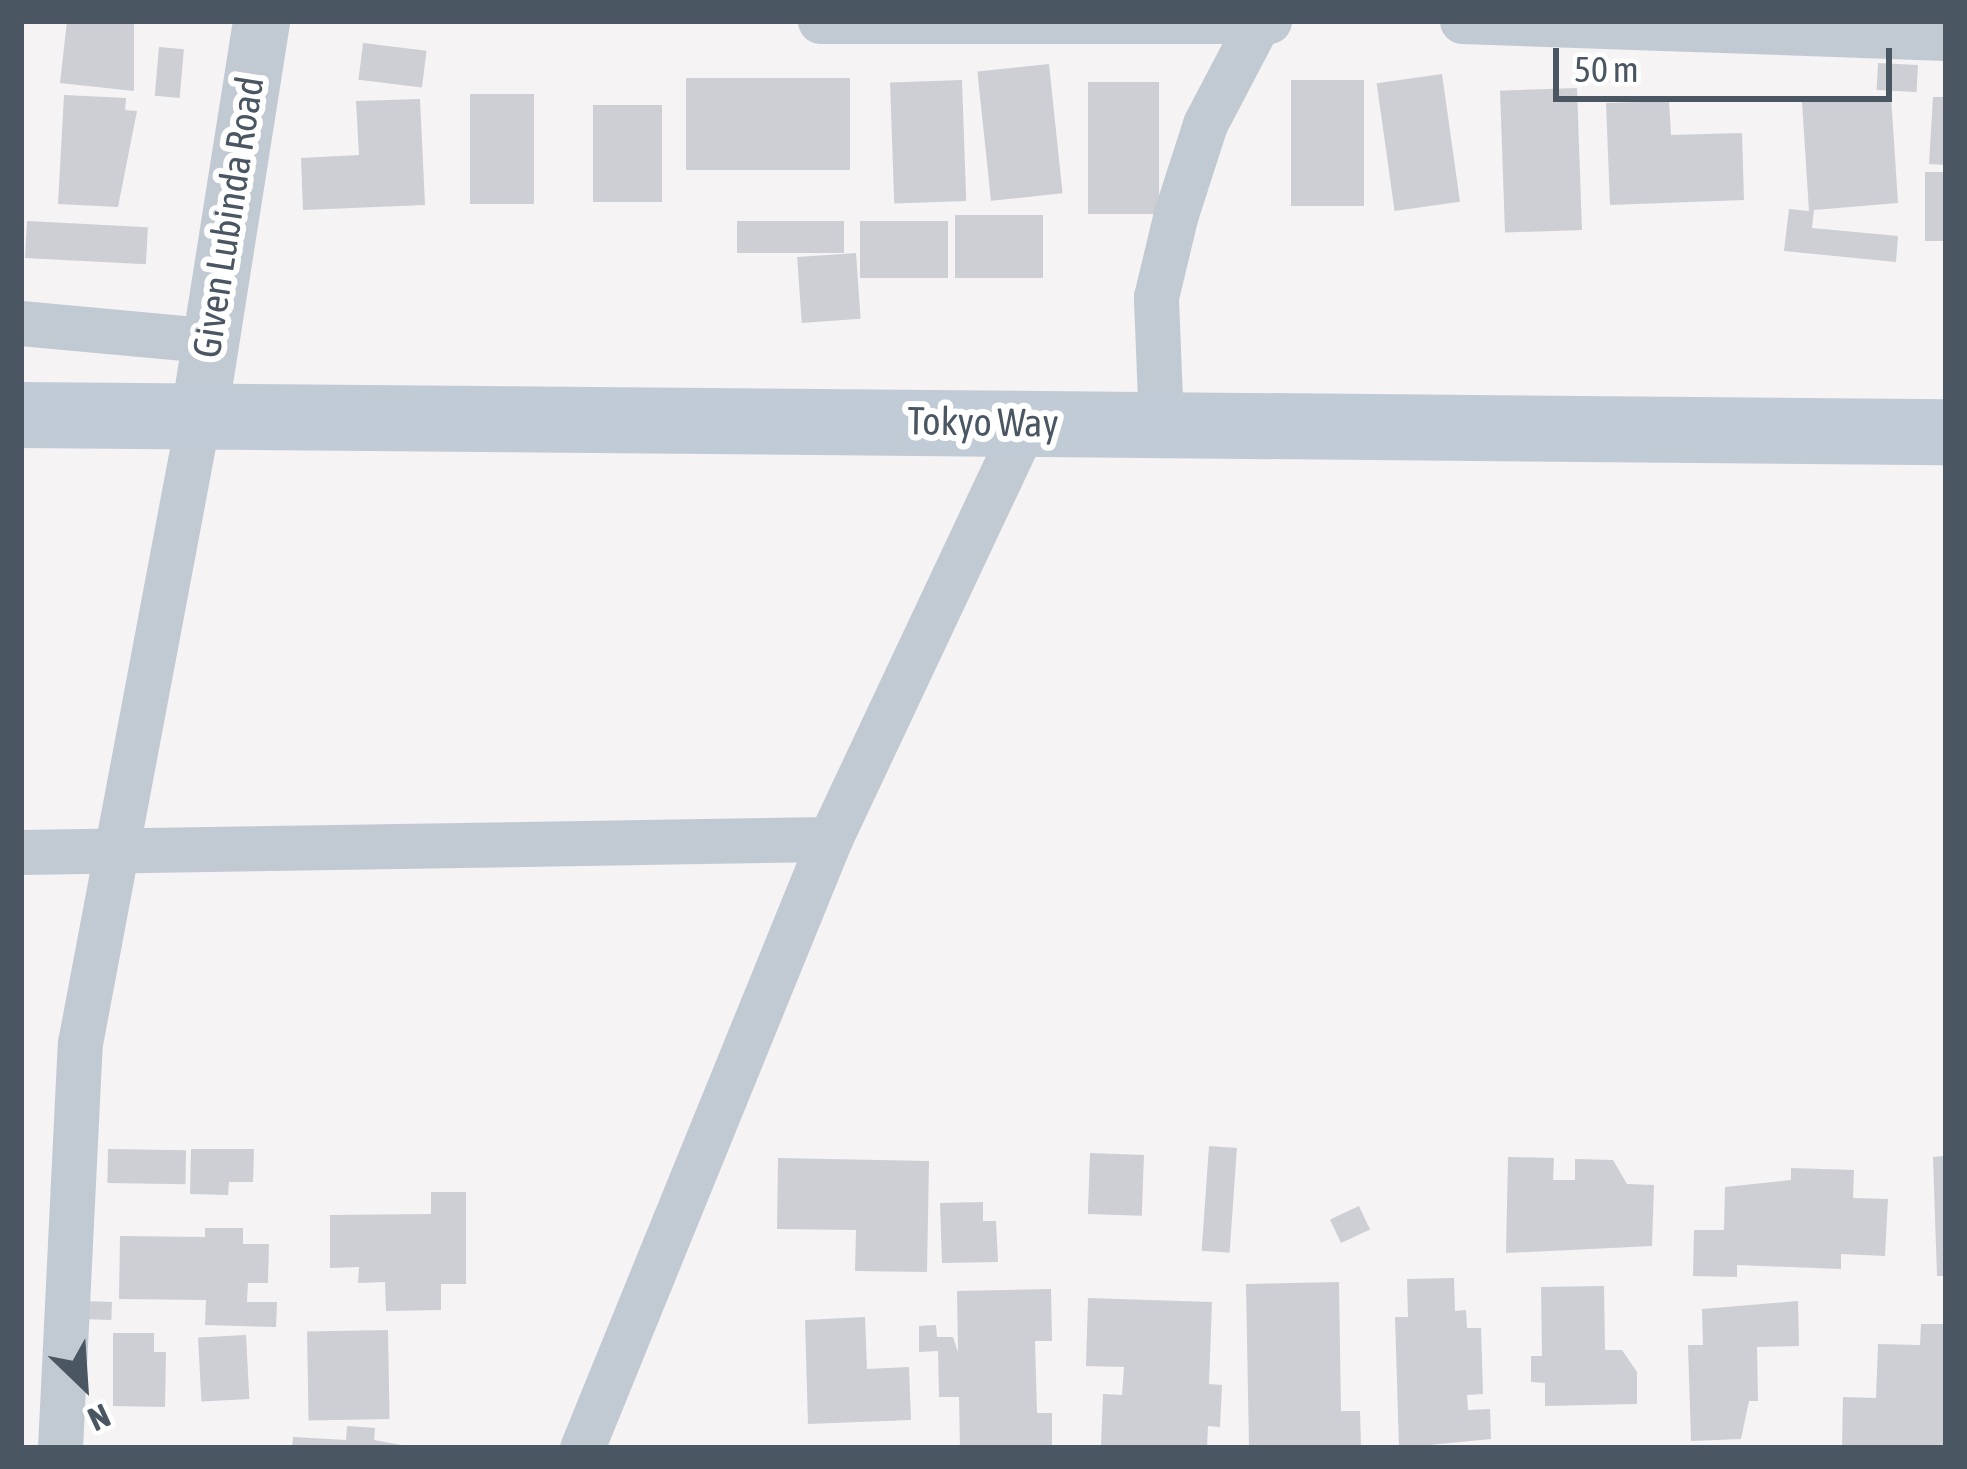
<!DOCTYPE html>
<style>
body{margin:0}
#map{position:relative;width:1967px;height:1469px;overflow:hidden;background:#f5f3f3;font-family:"Asap Condensed",sans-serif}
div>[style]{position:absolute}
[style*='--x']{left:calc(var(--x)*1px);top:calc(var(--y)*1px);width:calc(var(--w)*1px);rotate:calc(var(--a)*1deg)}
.building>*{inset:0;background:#cdcfd5;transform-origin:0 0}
.minor>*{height:45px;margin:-22.5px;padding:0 22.5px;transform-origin:22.5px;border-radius:22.5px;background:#c1cad2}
.tertiary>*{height:57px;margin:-28.5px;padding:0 28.5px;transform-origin:28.5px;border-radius:28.5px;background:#c1cad2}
.secondary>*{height:66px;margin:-33px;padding:0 33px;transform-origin:33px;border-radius:33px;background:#c1cbd6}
span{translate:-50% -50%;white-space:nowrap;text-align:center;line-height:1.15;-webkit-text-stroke:12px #fff;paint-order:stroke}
.street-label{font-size:39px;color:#4a5661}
.frame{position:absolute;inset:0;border:24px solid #4a5661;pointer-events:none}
.north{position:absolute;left:24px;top:1325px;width:120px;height:120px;-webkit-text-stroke:9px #fff;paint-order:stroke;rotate:155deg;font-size:33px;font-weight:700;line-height:48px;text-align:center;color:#4a5661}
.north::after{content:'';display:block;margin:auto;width:42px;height:54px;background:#4a5661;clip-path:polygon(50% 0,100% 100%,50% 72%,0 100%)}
.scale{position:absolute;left:1553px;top:48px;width:339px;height:54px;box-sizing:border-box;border:6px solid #4a5661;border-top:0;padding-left:15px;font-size:36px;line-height:42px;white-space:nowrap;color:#4a5661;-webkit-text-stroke:9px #fff;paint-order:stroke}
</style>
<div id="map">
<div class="building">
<div style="clip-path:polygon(67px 21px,134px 21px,134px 91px,60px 83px)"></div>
<div style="left:363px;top:43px;width:64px;height:37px;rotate:7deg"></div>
<div style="left:159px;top:47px;width:25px;height:49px;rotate:5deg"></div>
<div style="left:1878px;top:63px;width:40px;height:27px;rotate:3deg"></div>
<div style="left:1049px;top:64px;width:130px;height:72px;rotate:84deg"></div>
<div style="left:1442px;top:74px;width:129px;height:66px;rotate:82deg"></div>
<div style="left:850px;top:78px;width:92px;height:164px;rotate:90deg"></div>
<div style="left:962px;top:80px;width:121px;height:72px;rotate:88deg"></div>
<div style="left:1364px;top:80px;width:126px;height:73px;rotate:90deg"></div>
<div style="left:1088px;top:82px;width:71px;height:132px"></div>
<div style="left:1577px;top:88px;width:142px;height:77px;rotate:88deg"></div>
<div style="left:470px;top:94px;width:64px;height:110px"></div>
<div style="clip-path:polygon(64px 95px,126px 98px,125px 110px,137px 111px,118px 207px,58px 204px)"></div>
<div style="clip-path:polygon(1891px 96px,1898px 203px,1814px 210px,1812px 228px,1898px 236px,1896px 262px,1784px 251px,1789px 209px,1809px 211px,1802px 102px)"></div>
<div style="clip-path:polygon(1933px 97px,1946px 97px,1946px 165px,1929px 164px)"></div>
<div style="clip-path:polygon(420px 99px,425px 205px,303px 210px,301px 158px,359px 155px,356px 101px)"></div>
<div style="clip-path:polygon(1669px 101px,1671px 135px,1742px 133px,1744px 200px,1610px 205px,1606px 103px)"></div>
<div style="left:593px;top:105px;width:69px;height:97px"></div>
<div style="left:1946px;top:172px;width:69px;height:21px;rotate:90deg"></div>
<div style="left:955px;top:215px;width:88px;height:63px"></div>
<div style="left:27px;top:221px;width:121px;height:37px;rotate:3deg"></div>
<div style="left:737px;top:221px;width:107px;height:32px"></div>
<div style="left:948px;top:221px;width:57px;height:88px;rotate:90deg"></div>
<div style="left:856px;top:253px;width:66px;height:59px;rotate:86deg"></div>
<div style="left:1209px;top:1146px;width:28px;height:105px;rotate:4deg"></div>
<div style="left:108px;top:1149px;width:78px;height:34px;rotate:1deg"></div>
<div style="clip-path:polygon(191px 1149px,254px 1149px,253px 1182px,229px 1182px,228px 1195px,190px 1194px)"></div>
<div style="left:1090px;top:1153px;width:54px;height:61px;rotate:2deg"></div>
<div style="clip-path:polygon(1946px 1156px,1946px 1276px,1937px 1276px,1933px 1157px)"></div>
<div style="clip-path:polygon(1508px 1157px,1554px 1158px,1553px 1180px,1575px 1180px,1575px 1159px,1613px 1160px,1627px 1184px,1654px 1185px,1652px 1246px,1506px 1253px)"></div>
<div style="clip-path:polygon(778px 1158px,929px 1161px,927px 1272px,855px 1271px,856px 1230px,777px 1229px)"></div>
<div style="clip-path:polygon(1791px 1168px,1854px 1170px,1853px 1198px,1888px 1199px,1885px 1256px,1841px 1254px,1841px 1269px,1737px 1265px,1737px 1277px,1693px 1276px,1694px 1230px,1724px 1230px,1725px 1187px,1791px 1180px)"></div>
<div style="clip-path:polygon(431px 1192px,466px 1192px,466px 1284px,441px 1284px,441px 1310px,386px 1311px,385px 1282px,358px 1283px,359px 1267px,330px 1268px,330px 1215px,431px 1214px)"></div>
<div style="clip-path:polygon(983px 1202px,983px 1221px,996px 1221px,998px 1262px,942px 1263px,940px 1203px)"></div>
<div style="left:1359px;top:1206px;width:26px;height:32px;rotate:65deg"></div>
<div style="clip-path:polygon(205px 1228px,243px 1228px,243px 1244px,269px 1244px,268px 1283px,248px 1283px,247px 1302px,277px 1302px,276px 1327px,205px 1325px,206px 1300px,119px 1299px,120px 1236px,205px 1237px)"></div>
<div style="clip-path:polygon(1454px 1278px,1455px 1311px,1466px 1310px,1467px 1328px,1481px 1328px,1483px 1394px,1467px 1395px,1468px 1410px,1490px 1409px,1491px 1439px,1399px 1448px,1395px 1317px,1408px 1317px,1407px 1279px)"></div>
<div style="clip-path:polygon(1339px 1282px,1341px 1411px,1360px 1411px,1361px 1448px,1249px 1448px,1246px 1284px)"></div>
<div style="clip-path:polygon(1604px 1286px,1605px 1350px,1622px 1350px,1637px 1372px,1637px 1404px,1545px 1406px,1545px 1383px,1531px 1382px,1531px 1356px,1542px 1356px,1541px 1287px)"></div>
<div style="clip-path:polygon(1051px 1289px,1052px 1341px,1035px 1341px,1037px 1413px,1052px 1413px,1052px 1448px,960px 1448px,959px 1397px,939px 1397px,938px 1351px,919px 1352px,919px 1326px,936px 1325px,937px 1337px,953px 1337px,958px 1352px,957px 1291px)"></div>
<div style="clip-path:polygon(1088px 1298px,1212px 1302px,1209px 1384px,1222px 1385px,1220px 1427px,1208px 1426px,1207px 1448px,1101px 1446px,1103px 1394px,1122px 1395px,1124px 1367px,1086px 1366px)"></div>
<div style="left:83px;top:1301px;width:29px;height:18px;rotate:2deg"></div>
<div style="clip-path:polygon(1798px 1301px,1799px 1346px,1757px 1347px,1758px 1401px,1749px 1401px,1741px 1439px,1691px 1441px,1688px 1345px,1703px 1345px,1702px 1309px)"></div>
<div style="clip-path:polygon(865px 1317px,867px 1369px,909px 1367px,911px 1420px,808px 1424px,805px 1320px)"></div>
<div style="clip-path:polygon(1921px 1324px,1946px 1324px,1946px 1448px,1842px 1448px,1843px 1397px,1876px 1398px,1878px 1344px,1920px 1345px)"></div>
<div style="left:388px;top:1330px;width:89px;height:81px;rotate:89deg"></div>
<div style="clip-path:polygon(113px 1333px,154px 1333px,154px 1352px,166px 1352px,165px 1407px,113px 1406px)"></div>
<div style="left:246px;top:1335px;width:64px;height:48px;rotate:87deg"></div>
<div style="clip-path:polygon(347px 1426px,375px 1428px,374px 1440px,418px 1448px,292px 1448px,293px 1437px,346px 1440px)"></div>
</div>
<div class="minor">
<div style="--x:820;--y:21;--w:449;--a:0"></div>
<div style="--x:1462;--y:21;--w:484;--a:2"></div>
<div style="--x:21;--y:323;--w:186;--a:5.3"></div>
<div style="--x:1161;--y:424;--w:127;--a:-92.3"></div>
<div style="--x:1156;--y:297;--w:85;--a:-76.5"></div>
<div style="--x:1176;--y:214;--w:95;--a:-72.1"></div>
<div style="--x:1205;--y:124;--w:114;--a:-62.3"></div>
<div style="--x:21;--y:852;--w:809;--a:-0.92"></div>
<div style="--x:60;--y:1448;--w:405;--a:-87.2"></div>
<div style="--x:80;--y:1043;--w:641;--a:-79.3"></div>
<div style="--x:582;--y:1448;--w:658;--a:-67.84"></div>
<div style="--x:830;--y:839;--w:461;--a:-64.8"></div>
</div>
<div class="tertiary">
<div style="--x:199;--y:413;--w:397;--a:-81"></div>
</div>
<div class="secondary">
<div style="--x:21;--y:415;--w:1925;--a:0.51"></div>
</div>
<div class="street-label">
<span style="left:228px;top:217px;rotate:-81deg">Given Lubinda Road</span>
<span style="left:983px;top:422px;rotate:1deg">Tokyo Way</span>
</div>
<div class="frame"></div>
<div class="north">N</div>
<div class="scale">50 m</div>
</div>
